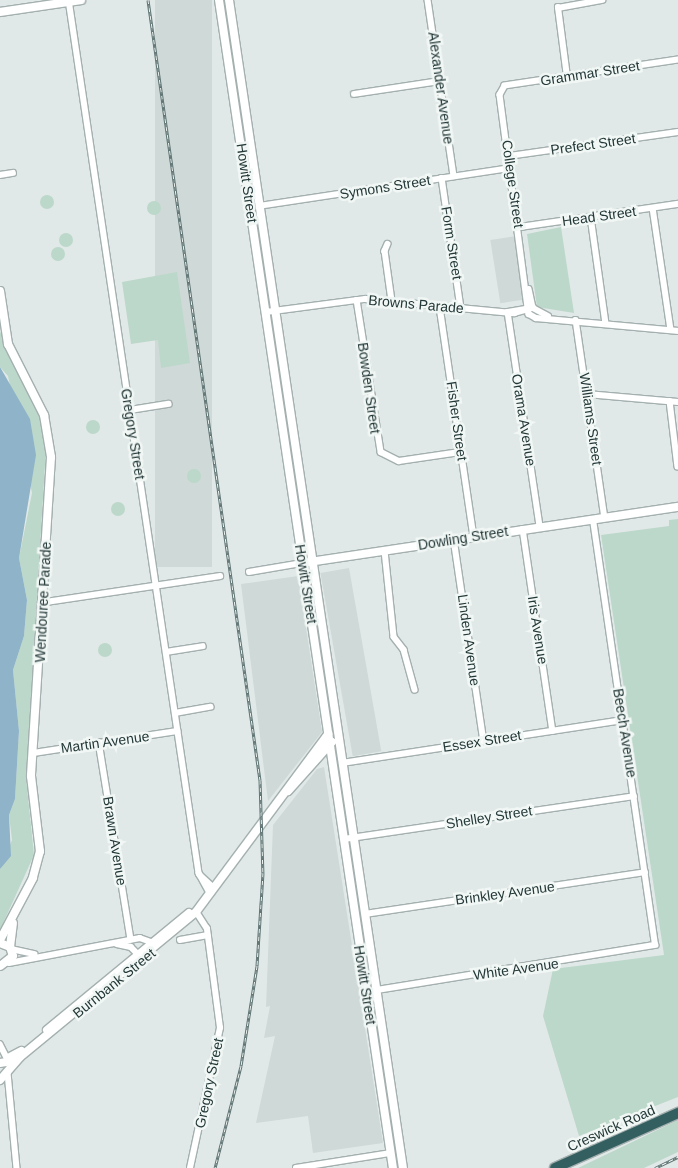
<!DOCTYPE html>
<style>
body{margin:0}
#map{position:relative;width:678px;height:1168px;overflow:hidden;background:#e1e9e8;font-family:Helvetica,sans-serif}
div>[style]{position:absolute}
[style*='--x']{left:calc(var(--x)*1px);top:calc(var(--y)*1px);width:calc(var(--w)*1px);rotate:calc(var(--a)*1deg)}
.built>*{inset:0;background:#cfd9d7;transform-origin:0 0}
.green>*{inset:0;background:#bcd8ca}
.round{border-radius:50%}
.water>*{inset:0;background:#8fb3c8}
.roads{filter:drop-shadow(1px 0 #a4b0af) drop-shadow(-1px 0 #a4b0af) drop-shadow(0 1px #a4b0af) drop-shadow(0 -1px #a4b0af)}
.street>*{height:5.5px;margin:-2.75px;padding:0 2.75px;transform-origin:2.75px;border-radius:2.75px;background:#fff}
.secondary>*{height:8px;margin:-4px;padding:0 4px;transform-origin:4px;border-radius:4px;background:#fff}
.highway>*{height:10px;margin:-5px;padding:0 5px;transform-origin:5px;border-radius:5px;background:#335f60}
.rail>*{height:3px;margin-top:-1.5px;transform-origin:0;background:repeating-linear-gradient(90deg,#f1f7f5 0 4px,#5e7372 0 8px);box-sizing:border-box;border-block:1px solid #5e7372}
span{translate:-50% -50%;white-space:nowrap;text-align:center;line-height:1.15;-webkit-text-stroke:5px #f1f7f5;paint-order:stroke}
.street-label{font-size:14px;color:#233837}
</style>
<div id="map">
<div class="built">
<div style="left:155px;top:0;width:57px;height:567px"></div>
<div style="left:516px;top:236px;width:64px;height:26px;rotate:81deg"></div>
<div style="left:349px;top:568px;width:186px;height:29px;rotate:80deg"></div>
<div style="clip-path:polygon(298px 576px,322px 732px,268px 801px,241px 584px)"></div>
<div style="clip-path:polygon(324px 767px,383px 1143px,313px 1153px,308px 1116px,256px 1123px,275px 1036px,264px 1038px,270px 1006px,266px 1007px,273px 825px,317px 769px)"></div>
</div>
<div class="green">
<div class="round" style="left:40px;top:195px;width:14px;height:14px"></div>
<div class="round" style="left:147px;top:201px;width:14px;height:14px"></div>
<div style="clip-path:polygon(561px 227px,574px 313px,537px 307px,527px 234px)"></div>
<div class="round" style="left:59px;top:233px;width:14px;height:14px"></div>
<div class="round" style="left:51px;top:247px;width:14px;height:14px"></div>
<div style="clip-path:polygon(177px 272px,190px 363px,161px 368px,158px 340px,131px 344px,122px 282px)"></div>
<div style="clip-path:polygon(0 331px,41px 420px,46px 449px,26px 777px,34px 855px,0 930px,0 869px,12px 840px,9px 815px,15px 799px,19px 731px,13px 670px,24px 636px,27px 600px,19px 558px,32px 493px,8px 376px,0 367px)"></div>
<div class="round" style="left:86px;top:420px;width:14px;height:14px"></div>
<div class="round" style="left:187px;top:469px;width:14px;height:14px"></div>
<div class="round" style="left:111px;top:502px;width:14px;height:14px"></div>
<div style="clip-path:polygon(678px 519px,678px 1097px,579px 1136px,543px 1016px,553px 969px,664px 955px,601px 535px,669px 526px,669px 520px)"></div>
<div class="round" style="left:98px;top:643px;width:14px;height:14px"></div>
<div style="clip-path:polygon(678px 1120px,678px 1152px,644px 1168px,578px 1168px)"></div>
</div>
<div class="water">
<div style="clip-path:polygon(0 367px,30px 419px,36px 455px,19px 558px,27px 600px,24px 636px,13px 670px,19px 731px,15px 799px,9px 815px,11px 856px,0 869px)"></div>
</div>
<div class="roads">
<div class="street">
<div style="--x:69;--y:0;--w:883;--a:81.53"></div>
<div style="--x:199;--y:873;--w:23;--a:61"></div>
<div style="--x:428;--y:0;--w:178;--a:81.6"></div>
<div style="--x:678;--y:60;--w:175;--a:171.5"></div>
<div style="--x:505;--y:86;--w:10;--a:119"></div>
<div style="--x:500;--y:95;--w:221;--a:82.5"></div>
<div style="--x:529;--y:314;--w:8;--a:30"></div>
<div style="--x:536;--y:318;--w:143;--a:5.2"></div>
<div style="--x:567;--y:77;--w:70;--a:-97.4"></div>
<div style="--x:558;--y:8;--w:45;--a:-10.3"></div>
<div style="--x:354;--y:94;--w:87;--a:-8.6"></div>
<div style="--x:509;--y:156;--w:171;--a:-8.1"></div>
<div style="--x:0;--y:175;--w:13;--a:-9"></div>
<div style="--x:442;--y:178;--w:131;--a:81.7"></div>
<div style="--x:259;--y:206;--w:255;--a:-8.6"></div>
<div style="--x:653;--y:208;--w:123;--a:81.6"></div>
<div style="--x:591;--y:217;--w:108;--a:82"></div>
<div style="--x:520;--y:227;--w:160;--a:-8.3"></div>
<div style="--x:388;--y:244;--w:8;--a:113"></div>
<div style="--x:385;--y:251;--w:50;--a:82"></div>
<div style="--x:529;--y:289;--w:19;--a:78"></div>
<div style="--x:357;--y:300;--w:154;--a:81"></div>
<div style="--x:381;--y:452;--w:20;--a:27"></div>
<div style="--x:399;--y:461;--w:63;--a:-8.3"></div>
<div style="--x:440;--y:307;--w:232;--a:81.6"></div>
<div style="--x:533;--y:308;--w:17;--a:28"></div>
<div style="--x:266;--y:312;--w:100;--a:-7.5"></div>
<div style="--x:365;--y:299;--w:150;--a:5.4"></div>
<div style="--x:514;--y:313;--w:20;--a:-15"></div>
<div style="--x:508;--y:312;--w:217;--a:81.5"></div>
<div style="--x:508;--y:312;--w:22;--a:-10"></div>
<div style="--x:576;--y:320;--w:200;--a:81.7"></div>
<div style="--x:587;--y:394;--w:91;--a:5"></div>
<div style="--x:670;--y:401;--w:66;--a:83.1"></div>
<div style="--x:130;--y:410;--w:39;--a:-9"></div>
<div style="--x:523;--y:529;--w:204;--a:81.6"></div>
<div style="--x:454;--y:539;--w:204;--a:81.6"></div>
<div style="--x:385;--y:551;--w:86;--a:84"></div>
<div style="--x:394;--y:637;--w:16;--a:52"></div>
<div style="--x:404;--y:650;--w:41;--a:74.6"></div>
<div style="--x:249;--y:572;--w:54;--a:-9.6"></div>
<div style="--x:46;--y:602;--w:176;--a:-8.5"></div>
<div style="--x:166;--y:652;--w:37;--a:-9"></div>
<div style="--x:175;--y:713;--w:36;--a:-10"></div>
<div style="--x:99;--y:742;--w:200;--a:80.8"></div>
<div style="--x:33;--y:753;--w:146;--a:-8.7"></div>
<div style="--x:342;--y:763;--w:284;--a:-8.7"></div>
<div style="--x:344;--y:839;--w:293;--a:-8.4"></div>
<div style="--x:200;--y:875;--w:19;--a:43"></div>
<div style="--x:365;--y:914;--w:283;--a:-8.5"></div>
<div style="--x:180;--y:940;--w:28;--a:-10"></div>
<div style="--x:117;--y:944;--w:14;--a:12"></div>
<div style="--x:131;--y:947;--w:11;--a:45"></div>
<div style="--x:11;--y:949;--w:24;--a:12"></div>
<div style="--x:9;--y:963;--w:133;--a:-10.8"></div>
<div style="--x:140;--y:938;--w:15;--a:20"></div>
<div style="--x:377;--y:990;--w:282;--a:-9.2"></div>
<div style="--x:655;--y:945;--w:429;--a:-98.3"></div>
<div style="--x:0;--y:1044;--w:16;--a:63"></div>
<div style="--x:8;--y:1073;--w:95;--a:84.6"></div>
<div style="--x:190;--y:1168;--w:143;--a:-77.9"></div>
<div style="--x:220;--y:1028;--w:100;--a:-97.5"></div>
<div style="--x:207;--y:929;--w:20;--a:-123"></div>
<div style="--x:296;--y:1168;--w:96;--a:-9"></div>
</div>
<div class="secondary">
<div style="--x:219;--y:0;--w:1181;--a:81.53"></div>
<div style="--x:229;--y:0;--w:1181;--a:81.53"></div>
<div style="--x:0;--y:12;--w:82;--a:-8.4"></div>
<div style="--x:0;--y:291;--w:54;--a:81.4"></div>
<div style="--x:8;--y:344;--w:80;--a:63.1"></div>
<div style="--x:44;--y:415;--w:43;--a:80.5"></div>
<div style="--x:51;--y:457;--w:320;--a:93.6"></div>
<div style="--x:31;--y:776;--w:76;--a:83.2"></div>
<div style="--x:40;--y:851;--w:28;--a:105"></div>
<div style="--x:33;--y:878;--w:70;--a:118"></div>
<div style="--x:309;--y:562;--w:373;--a:-8.5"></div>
<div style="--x:288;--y:791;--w:66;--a:-48.1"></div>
<div style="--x:0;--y:943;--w:11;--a:22"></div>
<div style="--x:10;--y:947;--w:9;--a:72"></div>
<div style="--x:13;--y:956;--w:16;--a:142"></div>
<div style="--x:10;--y:947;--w:24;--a:-83"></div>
<div style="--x:47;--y:1030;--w:184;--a:-39.5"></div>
<div style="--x:8;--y:1058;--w:15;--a:-28"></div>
<div style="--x:0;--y:1063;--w:12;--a:-9"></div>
<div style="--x:0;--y:1080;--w:30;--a:-49"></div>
<div style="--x:20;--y:1057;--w:228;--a:-39.5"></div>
<div style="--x:196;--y:912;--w:222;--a:-53.4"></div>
</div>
<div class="highway">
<div style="--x:555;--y:1168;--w:135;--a:-24.1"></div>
</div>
</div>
<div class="rail">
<div style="--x:148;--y:0;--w:788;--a:81.83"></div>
<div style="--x:260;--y:780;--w:93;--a:88.2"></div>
<div style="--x:263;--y:873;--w:93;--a:93.7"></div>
<div style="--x:257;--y:966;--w:101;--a:99.1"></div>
<div style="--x:241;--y:1066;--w:105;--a:104.3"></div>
<div style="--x:655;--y:1168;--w:25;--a:-26"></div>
</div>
<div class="street-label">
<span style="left:590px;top:73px;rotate:-9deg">Grammar Street</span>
<span style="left:441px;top:88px;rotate:82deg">Alexander Avenue</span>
<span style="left:593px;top:144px;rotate:-8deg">Prefect Street</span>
<span style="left:247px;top:183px;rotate:82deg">Howitt Street</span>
<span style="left:513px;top:184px;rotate:82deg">College Street</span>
<span style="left:385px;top:187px;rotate:-9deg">Symons Street</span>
<span style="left:599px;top:216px;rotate:-8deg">Head Street</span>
<span style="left:452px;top:243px;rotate:81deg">Form Street</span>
<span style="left:416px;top:304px;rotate:5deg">Browns Parade</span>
<span style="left:369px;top:388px;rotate:82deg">Bowden Street</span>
<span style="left:591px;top:419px;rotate:82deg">Williams Street</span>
<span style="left:524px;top:420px;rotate:81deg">Orama Avenue</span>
<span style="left:457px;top:421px;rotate:82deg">Fisher Street</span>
<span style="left:133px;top:434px;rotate:81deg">Gregory Street</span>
<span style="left:463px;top:538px;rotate:-9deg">Dowling Street</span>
<span style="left:306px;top:584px;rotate:81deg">Howitt Street</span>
<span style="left:43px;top:602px;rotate:-87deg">Wendouree Parade</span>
<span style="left:538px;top:630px;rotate:81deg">Iris Avenue</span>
<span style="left:469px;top:640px;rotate:82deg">Linden Avenue</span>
<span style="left:625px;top:733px;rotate:81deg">Beech Avenue</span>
<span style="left:482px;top:741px;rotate:-9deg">Essex Street</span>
<span style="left:105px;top:742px;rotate:-8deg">Martin Avenue</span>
<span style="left:489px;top:817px;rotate:-9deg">Shelley Street</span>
<span style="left:115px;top:841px;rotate:81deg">Brawn Avenue</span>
<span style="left:505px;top:893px;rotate:-8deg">Brinkley Avenue</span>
<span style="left:516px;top:969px;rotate:-8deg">White Avenue</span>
<span style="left:114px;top:983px;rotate:-39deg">Burnbank Street</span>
<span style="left:365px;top:985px;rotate:81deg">Howitt Street</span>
<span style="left:209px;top:1083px;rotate:-78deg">Gregory Street</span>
<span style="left:611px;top:1128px;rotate:-24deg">Creswick Road</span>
</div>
</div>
